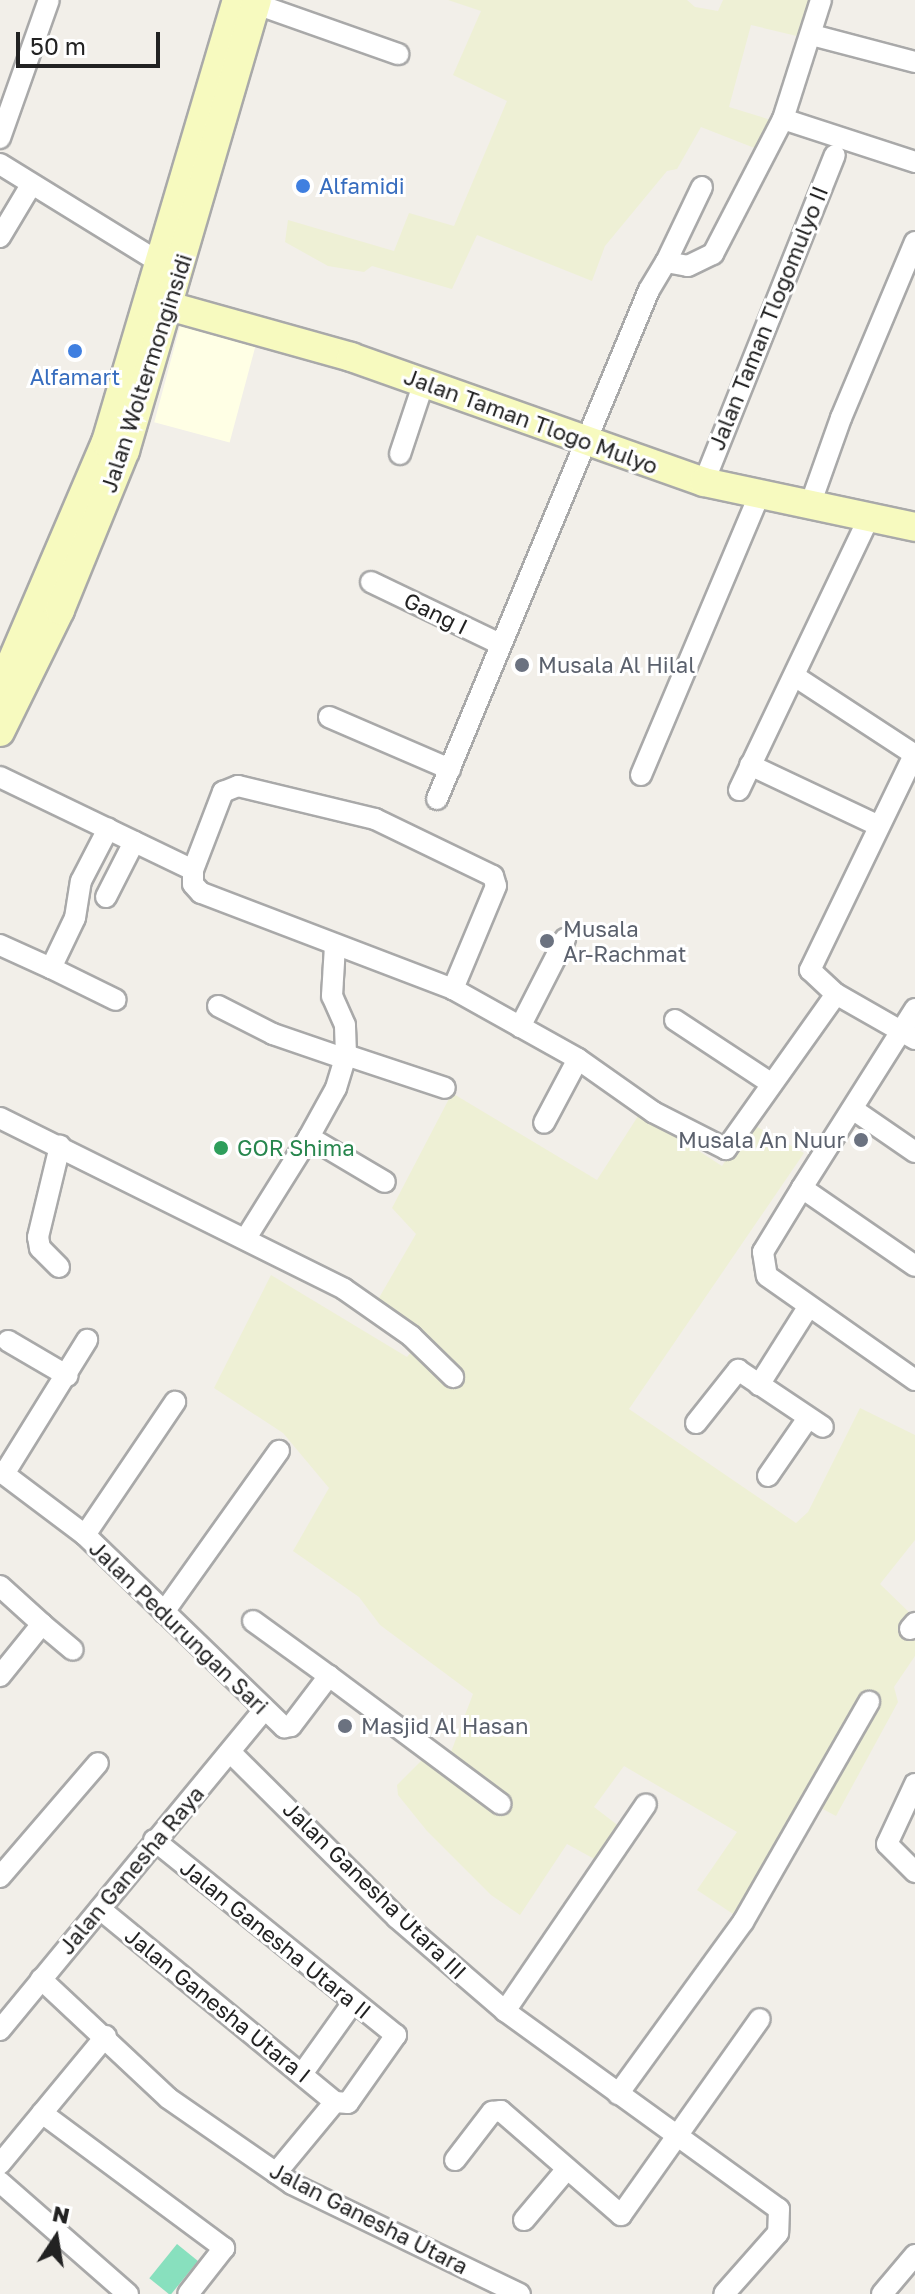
<!DOCTYPE html>
<style>
body{margin:0}
#map{position:relative;width:915px;height:2294px;overflow:hidden;background:#f2efe9;font-family:"Golos Text",sans-serif}
div>[style]{position:absolute}
[style*='--x']{left:calc(var(--x)*1px);top:calc(var(--y)*1px);width:calc(var(--w)*1px);rotate:calc(var(--a)*1deg)}
.education>*{inset:0;background:#ffffe5;transform-origin:0 0}
.farmland>*{inset:0;background:#eef0d5}
.pitch>*{inset:0;background:#88e0be;transform-origin:0 0}
.roads{filter:drop-shadow(2px 0 #a9a9a9) drop-shadow(-2px 0 #a9a9a9) drop-shadow(0 2px #a9a9a9) drop-shadow(0 -2px #a9a9a9)}
.street>*{height:20px;margin:-10px;padding:0 10px;transform-origin:10px;border-radius:10px;background:#fff}
.secondary>*{height:28px;margin:-14px;padding:0 14px;transform-origin:14px;border-radius:14px;background:#f7fabf}
.dots>*{width:22px;height:22px;translate:-50% -50%;box-sizing:border-box;border:4px solid #fff;border-radius:50%}
span{translate:-50% -50%;white-space:nowrap;text-align:center;line-height:1.15;-webkit-text-stroke:6px #fff;paint-order:stroke}
.shop-label{font-size:22px;color:#366cbe}
.left{translate:0 -50%;text-align:left}
.street-label{font-size:22px;color:#222}
.worship-label{font-size:22px;color:#5b616d}
.right{translate:-100% -50%;text-align:right}
.leisure-label{font-size:22px;color:#27864d}
.north{position:absolute;left:16px;top:2198px;width:80px;height:80px;-webkit-text-stroke:6px #fff;paint-order:stroke;rotate:12deg;font-size:22px;font-weight:700;line-height:32px;text-align:center;color:#222}
.north::after{content:'';display:block;margin:auto;width:28px;height:36px;background:#222;clip-path:polygon(50% 0,100% 100%,50% 72%,0 100%)}
.scale{position:absolute;left:16px;top:32px;width:144px;height:36px;box-sizing:border-box;border:4px solid #222;border-top:0;padding-left:10px;font-size:24px;line-height:28px;white-space:nowrap;color:#222;-webkit-text-stroke:6px #fff;paint-order:stroke}
</style>
<div id="map">
<div class="education">
<div style="left:183px;top:315px;width:78px;height:111px;rotate:15deg"></div>
</div>
<div class="farmland">
<div style="clip-path:polygon(448px 0,687px 0,695px 7px,718px 11px,723px 0,810px 0,801px 37px,751px 25px,729px 107px,771px 120px,757px 149px,701px 127px,677px 169px,667px 171px,605px 246px,592px 281px,477px 235px,452px 289px,372px 266px,364px 272px,328px 266px,285px 242px,288px 220px,394px 251px,409px 213px,454px 226px,507px 101px,453px 75px,481px 11px)"></div>
<div style="clip-path:polygon(452px 1093px,597px 1180px,640px 1113px,722px 1166px,750px 1123px,804px 1153px,629px 1409px,796px 1523px,808px 1512px,860px 1408px,915px 1435px,915px 1540px,880px 1584px,915px 1618px,915px 1656px,894px 1687px,898px 1702px,836px 1816px,802px 1798px,733px 1914px,697px 1890px,737px 1832px,624px 1766px,594px 1807px,624px 1830px,598px 1861px,567px 1844px,520px 1915px,491px 1895px,427px 1831px,398px 1795px,397px 1785px,427px 1755px,451px 1752px,473px 1694px,380px 1625px,359px 1597px,293px 1551px,329px 1488px,283px 1433px,214px 1388px,271px 1275px,407px 1357px,425px 1334px,376px 1303px,416px 1234px,392px 1208px)"></div>
</div>
<div class="pitch">
<div style="left:177px;top:2244px;width:27px;height:44px;rotate:39deg"></div>
</div>
<div class="roads">
<div class="street">
<div style="--x:256;--y:4;--w:151;--a:19.4"></div>
<div style="--x:812;--y:35;--w:106;--a:14.7"></div>
<div style="--x:783;--y:119;--w:139;--a:18"></div>
<div style="--x:0;--y:138;--w:146;--a:-70.5"></div>
<div style="--x:0;--y:164;--w:200;--a:31.7"></div>
<div style="--x:0;--y:237;--w:61;--a:-59.2"></div>
<div style="--x:666;--y:262;--w:83;--a:-64.4"></div>
<div style="--x:400;--y:454;--w:76;--a:-71.6"></div>
<div style="--x:704;--y:482;--w:352;--a:-68.2"></div>
<div style="--x:810;--y:505;--w:92;--a:-70.4"></div>
<div style="--x:841;--y:418;--w:191;--a:-67.2"></div>
<div style="--x:371;--y:582;--w:143;--a:25.7"></div>
<div style="--x:796;--y:677;--w:142;--a:33.2"></div>
<div style="--x:329;--y:717;--w:132;--a:23.3"></div>
<div style="--x:914;--y:755;--w:239;--a:115.8"></div>
<div style="--x:810;--y:970;--w:35;--a:43"></div>
<div style="--x:836;--y:994;--w:91;--a:29.7"></div>
<div style="--x:750;--y:765;--w:140;--a:25.3"></div>
<div style="--x:641;--y:775;--w:304;--a:-67.1"></div>
<div style="--x:0;--y:777;--w:214;--a:25.7"></div>
<div style="--x:238;--y:786;--w:141;--a:13.5"></div>
<div style="--x:375;--y:819;--w:131;--a:25.8"></div>
<div style="--x:493;--y:876;--w:10;--a:73"></div>
<div style="--x:496;--y:886;--w:112;--a:112.7"></div>
<div style="--x:453;--y:989;--w:270;--a:-159.1"></div>
<div style="--x:201;--y:893;--w:12;--a:-132"></div>
<div style="--x:193;--y:884;--w:14;--a:-90"></div>
<div style="--x:193;--y:870;--w:84;--a:-69"></div>
<div style="--x:223;--y:792;--w:16;--a:-22"></div>
<div style="--x:739;--y:790;--w:301;--a:-64.5"></div>
<div style="--x:437;--y:799;--w:551;--a:-67.39"></div>
<div style="--x:649;--y:290;--w:33;--a:-59"></div>
<div style="--x:666;--y:262;--w:22;--a:10"></div>
<div style="--x:688;--y:266;--w:28;--a:-26"></div>
<div style="--x:713;--y:254;--w:152;--a:-62.6"></div>
<div style="--x:783;--y:119;--w:125;--a:-72.3"></div>
<div style="--x:106;--y:897;--w:62;--a:-63"></div>
<div style="--x:0;--y:945;--w:56;--a:24.3"></div>
<div style="--x:51;--y:968;--w:55;--a:-64.4"></div>
<div style="--x:75;--y:918;--w:37;--a:-81"></div>
<div style="--x:81;--y:881;--w:59;--a:-62.6"></div>
<div style="--x:51;--y:968;--w:72;--a:26.2"></div>
<div style="--x:453;--y:989;--w:143;--a:29.2"></div>
<div style="--x:578;--y:1059;--w:72;--a:118"></div>
<div style="--x:218;--y:1006;--w:62;--a:27"></div>
<div style="--x:273;--y:1034;--w:77;--a:18.9"></div>
<div style="--x:915;--y:1009;--w:212;--a:122.3"></div>
<div style="--x:802;--y:1188;--w:137;--a:34.6"></div>
<div style="--x:675;--y:1020;--w:116;--a:33.4"></div>
<div style="--x:520;--y:1027;--w:99;--a:-62.9"></div>
<div style="--x:346;--y:1055;--w:104;--a:18.4"></div>
<div style="--x:578;--y:1059;--w:92;--a:35.2"></div>
<div style="--x:653;--y:1112;--w:82;--a:26.9"></div>
<div style="--x:726;--y:1149;--w:190;--a:-54.6"></div>
<div style="--x:854;--y:1110;--w:74;--a:34.5"></div>
<div style="--x:0;--y:1118;--w:384;--a:26.4"></div>
<div style="--x:344;--y:1289;--w:82;--a:35"></div>
<div style="--x:411;--y:1336;--w:59;--a:44.3"></div>
<div style="--x:309;--y:1137;--w:56;--a:-61.1"></div>
<div style="--x:336;--y:1088;--w:34;--a:-73"></div>
<div style="--x:346;--y:1055;--w:30;--a:-92"></div>
<div style="--x:345;--y:1025;--w:32;--a:-114"></div>
<div style="--x:332;--y:996;--w:51;--a:-86.6"></div>
<div style="--x:802;--y:1188;--w:75;--a:121.4"></div>
<div style="--x:763;--y:1252;--w:24;--a:81"></div>
<div style="--x:767;--y:1276;--w:181;--a:35.1"></div>
<div style="--x:246;--y:1238;--w:119;--a:-58"></div>
<div style="--x:309;--y:1137;--w:88;--a:30.6"></div>
<div style="--x:59;--y:1267;--w:27;--a:-135"></div>
<div style="--x:40;--y:1248;--w:11;--a:-100"></div>
<div style="--x:38;--y:1237;--w:94;--a:-76.4"></div>
<div style="--x:8;--y:1341;--w:69;--a:30.3"></div>
<div style="--x:759;--y:1385;--w:93;--a:-57.7"></div>
<div style="--x:696;--y:1423;--w:68;--a:-51.6"></div>
<div style="--x:738;--y:1370;--w:102;--a:33.8"></div>
<div style="--x:0;--y:1471;--w:106;--a:37"></div>
<div style="--x:85;--y:1535;--w:277;--a:44"></div>
<div style="--x:284;--y:1727;--w:7;--a:-8"></div>
<div style="--x:291;--y:1726;--w:63;--a:-52.8"></div>
<div style="--x:329;--y:1676;--w:214;--a:36.7"></div>
<div style="--x:4;--y:1474;--w:158;--a:-58.2"></div>
<div style="--x:768;--y:1476;--w:70;--a:-55.4"></div>
<div style="--x:85;--y:1535;--w:161;--a:-55.9"></div>
<div style="--x:0;--y:1586;--w:57;--a:42.1"></div>
<div style="--x:42;--y:1624;--w:67;--a:128.9"></div>
<div style="--x:164;--y:1612;--w:198;--a:-54.5"></div>
<div style="--x:253;--y:1621;--w:94;--a:35.9"></div>
<div style="--x:42;--y:1624;--w:40;--a:40"></div>
<div style="--x:910;--y:1629;--w:8;--a:-50"></div>
<div style="--x:230;--y:1752;--w:235;--a:44.8"></div>
<div style="--x:397;--y:1918;--w:143;--a:40.7"></div>
<div style="--x:505;--y:2011;--w:338;--a:35.9"></div>
<div style="--x:779;--y:2209;--w:24;--a:92"></div>
<div style="--x:778;--y:2233;--w:81;--a:131.5"></div>
<div style="--x:915;--y:1784;--w:66;--a:115"></div>
<div style="--x:887;--y:1844;--w:40;--a:45"></div>
<div style="--x:154;--y:1840;--w:311;--a:38.9"></div>
<div style="--x:396;--y:2035;--w:83;--a:125.2"></div>
<div style="--x:348;--y:2103;--w:13;--a:-176"></div>
<div style="--x:0;--y:1877;--w:150;--a:-49.3"></div>
<div style="--x:100;--y:1909;--w:304;--a:39.4"></div>
<div style="--x:41;--y:1979;--w:174;--a:43.1"></div>
<div style="--x:168;--y:2098;--w:151;--a:34.7"></div>
<div style="--x:292;--y:2184;--w:253;--a:25.8"></div>
<div style="--x:505;--y:2011;--w:250;--a:-55.7"></div>
<div style="--x:0;--y:2030;--w:415;--a:-50.5"></div>
<div style="--x:302;--y:2074;--w:86;--a:-54.5"></div>
<div style="--x:618;--y:2094;--w:213;--a:-54"></div>
<div style="--x:743;--y:1922;--w:254;--a:-60.2"></div>
<div style="--x:42;--y:2113;--w:227;--a:36.6"></div>
<div style="--x:224;--y:2248;--w:58;--a:128"></div>
<div style="--x:455;--y:2160;--w:61;--a:-52.4"></div>
<div style="--x:492;--y:2112;--w:9;--a:-6"></div>
<div style="--x:501;--y:2111;--w:159;--a:40.9"></div>
<div style="--x:621;--y:2215;--w:240;--a:-54.7"></div>
<div style="--x:0;--y:2164;--w:166;--a:-50.4"></div>
<div style="--x:276;--y:2173;--w:92;--a:-50.3"></div>
<div style="--x:0;--y:2182;--w:170;--a:41.2"></div>
<div style="--x:524;--y:2220;--w:67;--a:-49.9"></div>
<div style="--x:882;--y:2294;--w:51;--a:-49.8"></div>
</div>
<div class="secondary">
<div style="--x:151;--y:301;--w:208;--a:15.6"></div>
<div style="--x:351;--y:357;--w:374;--a:19.5"></div>
<div style="--x:704;--y:482;--w:216;--a:12"></div>
<div style="--x:0;--y:689;--w:269;--a:-66.8"></div>
<div style="--x:106;--y:442;--w:461;--a:-73.5"></div>
<div style="--x:0;--y:732;--w:136;--a:-63.8"></div>
<div style="--x:60;--y:610;--w:172;--a:-67.8"></div>
<div style="--x:125;--y:451;--w:470;--a:-73.7"></div>
</div>
</div>
<div class="dots">
<div style="left:303px;top:186px;background:#3f7fe0"></div>
<div style="left:75px;top:351px;background:#3f7fe0"></div>
<div style="left:522px;top:665px;background:#6b7280"></div>
<div style="left:547px;top:941px;background:#6b7280"></div>
<div style="left:861px;top:1140px;background:#6b7280"></div>
<div style="left:221px;top:1148px;background:#2e9e5b"></div>
<div style="left:345px;top:1726px;background:#6b7280"></div>
</div>
<div class="shop-label">
<span class="left" style="left:319px;top:186px">Alfamidi</span>
<span style="left:75px;top:377px">Alfamart</span>
</div>
<div class="street-label">
<span style="left:768px;top:318px;rotate:-68deg">Jalan Taman Tlogomulyo II</span>
<span style="left:146px;top:373px;rotate:-72deg">Jalan Woltermonginsidi</span>
<span style="left:531px;top:421px;rotate:20deg">Jalan Taman Tlogo Mulyo</span>
<span style="left:436px;top:613px;rotate:26deg">Gang I</span>
<span style="left:179px;top:1627px;rotate:44deg">Jalan Pedurungan Sari</span>
<span style="left:131px;top:1870px;rotate:-50deg">Jalan Ganesha Raya</span>
<span style="left:375px;top:1890px;rotate:44deg">Jalan Ganesha Utara III</span>
<span style="left:276px;top:1939px;rotate:39deg">Jalan Ganesha Utara II</span>
<span style="left:218px;top:2005px;rotate:39deg">Jalan Ganesha Utara I</span>
<span style="left:369px;top:2218px;rotate:27deg">Jalan Ganesha Utara</span>
</div>
<div class="worship-label">
<span class="left" style="left:538px;top:665px">Musala Al Hilal</span>
<span class="left" style="left:563px;top:941px">Musala<br>Ar-Rachmat</span>
<span class="right" style="left:845px;top:1140px">Musala An Nuur</span>
<span class="left" style="left:361px;top:1726px">Masjid Al Hasan</span>
</div>
<div class="leisure-label">
<span class="left" style="left:237px;top:1148px">GOR Shima</span>
</div>
<div class="north">N</div>
<div class="scale">50 m</div>
</div>
